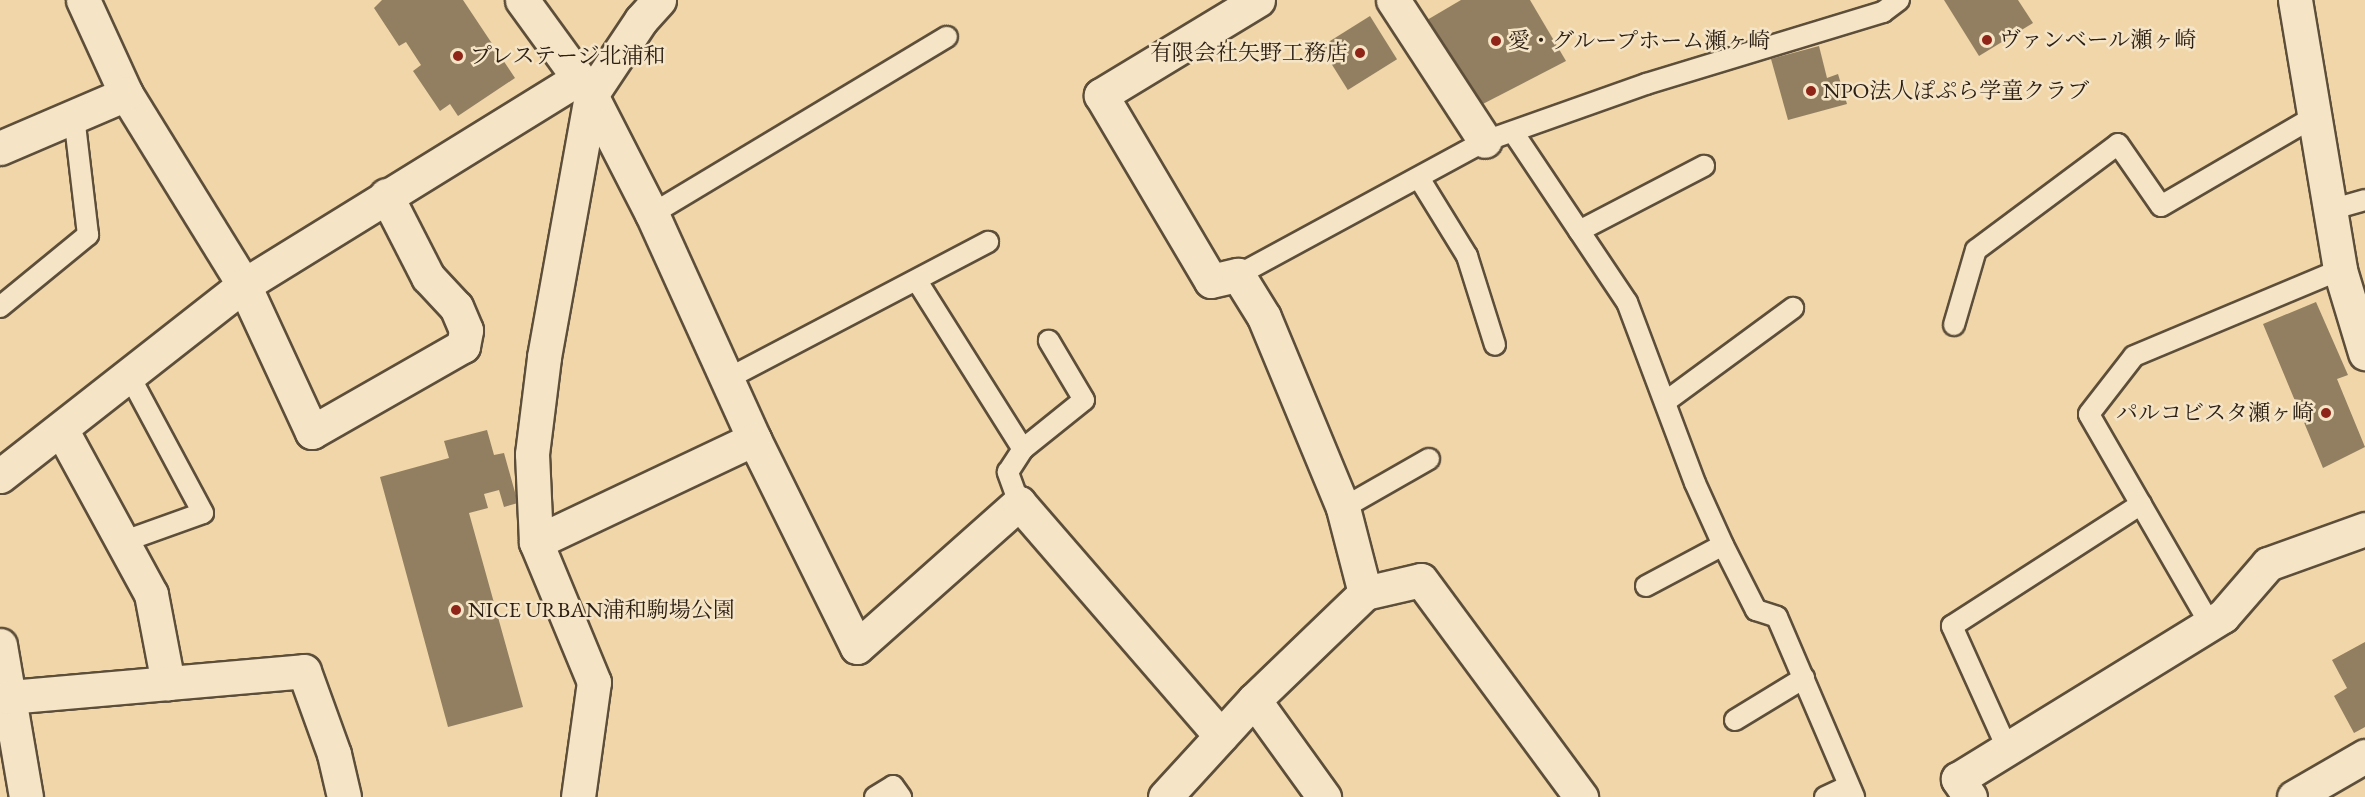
<!DOCTYPE html>
<meta charset="utf-8">
<style>
body{margin:0}
#map{position:relative;width:2365px;height:797px;overflow:hidden;background:#f0d6a8;font-family:"EB Garamond","Noto Serif JP",serif}
div>[style]{position:absolute}
[style*='--x']{left:calc(var(--x)*1px);top:calc(var(--y)*1px);width:calc(var(--w)*1px);rotate:calc(var(--a)*1deg)}
.building>*{inset:0;background:#927f61;transform-origin:0 0}
.roads{filter:drop-shadow(2px 0 #5d4e3a) drop-shadow(-2px 0 #5d4e3a) drop-shadow(0 2px #5d4e3a) drop-shadow(0 -2px #5d4e3a)}
.lane>*{height:20px;margin:-10px;padding:0 10px;transform-origin:10px;border-radius:10px;background:#f5e4c6}
.street>*{height:33px;margin:-16.5px;padding:0 16.5px;transform-origin:16.5px;border-radius:16.5px;background:#f5e4c6}
.dots>*{width:16px;height:16px;translate:-50% -50%;box-sizing:border-box;border:3px solid #f5e4c6;border-radius:50%}
span{translate:-50% -50%;white-space:nowrap;text-align:center;line-height:1.15;-webkit-text-stroke:5px #f5e4c6;paint-order:stroke}
.poi-label{font-size:22px;color:#2c2015}
.left{translate:0 -50%;text-align:left}
.right{translate:-100% -50%;text-align:right}
</style>
<div id="map">
<div class="building">
<div style="clip-path:polygon(382px 0,463px 0,515px 78px,458px 116px,450px 104px,440px 111px,413px 71px,421px 65px,406px 42px,399px 46px,374px 8px)"></div>
<div style="clip-path:polygon(1461px 0,1530px 0,1566px 61px,1477px 107px,1427px 20px)"></div>
<div style="clip-path:polygon(1944px 0,2018px 0,2033px 23px,1979px 56px)"></div>
<div style="left:1370px;top:16px;width:51px;height:58px;rotate:58deg"></div>
<div style="clip-path:polygon(1819px 46px,1827px 78px,1838px 74px,1847px 104px,1788px 120px,1771px 59px)"></div>
<div style="clip-path:polygon(2316px 302px,2348px 375px,2337px 379px,2365px 447px,2323px 468px,2263px 324px)"></div>
<div style="clip-path:polygon(487px 430px,494px 455px,504px 453px,518px 503px,504px 507px,499px 490px,484px 494px,488px 508px,469px 513px,523px 707px,448px 727px,380px 477px,449px 458px,444px 441px)"></div>
<div style="clip-path:polygon(2365px 642px,2365px 727px,2354px 733px,2334px 696px,2347px 688px,2332px 660px)"></div>
</div>
<div class="roads">
<div class="lane">
<div style="--x:1513;--y:132;--w:205;--a:56.2"></div>
<div style="--x:1627;--y:302;--w:193;--a:69.4"></div>
<div style="--x:1695;--y:483;--w:68;--a:65.7"></div>
<div style="--x:1723;--y:545;--w:73;--a:63.1"></div>
<div style="--x:1756;--y:610;--w:22;--a:18"></div>
<div style="--x:1777;--y:617;--w:196;--a:66.8"></div>
<div style="--x:1419;--y:178;--w:92;--a:58.4"></div>
<div style="--x:1467;--y:256;--w:93;--a:72.5"></div>
<div style="--x:2330;--y:210;--w:36;--a:-16"></div>
<div style="--x:652;--y:214;--w:344;--a:-31"></div>
<div style="--x:1579;--y:231;--w:141;--a:-27.5"></div>
<div style="--x:1238;--y:275;--w:281;--a:-28.5"></div>
<div style="--x:1485;--y:141;--w:171;--a:-19.5"></div>
<div style="--x:1646;--y:84;--w:248;--a:-16.9"></div>
<div style="--x:1883;--y:12;--w:20;--a:-37"></div>
<div style="--x:917;--y:281;--w:199;--a:57.8"></div>
<div style="--x:0;--y:307;--w:114;--a:-39.3"></div>
<div style="--x:88;--y:235;--w:120;--a:-96.7"></div>
<div style="--x:1954;--y:325;--w:78;--a:-73.7"></div>
<div style="--x:1976;--y:250;--w:177;--a:-36.7"></div>
<div style="--x:2118;--y:144;--w:75;--a:55.3"></div>
<div style="--x:2161;--y:206;--w:177;--a:-30.2"></div>
<div style="--x:727;--y:379;--w:295;--a:-27.7"></div>
<div style="--x:1665;--y:402;--w:159;--a:-36.3"></div>
<div style="--x:1019;--y:503;--w:33;--a:-110"></div>
<div style="--x:1008;--y:472;--w:27;--a:-57"></div>
<div style="--x:1023;--y:449;--w:78;--a:-38.8"></div>
<div style="--x:1084;--y:400;--w:69;--a:-120.7"></div>
<div style="--x:1343;--y:508;--w:99;--a:-29.7"></div>
<div style="--x:122;--y:542;--w:86;--a:-19.7"></div>
<div style="--x:203;--y:513;--w:157;--a:-118.2"></div>
<div style="--x:1646;--y:586;--w:87;--a:-28"></div>
<div style="--x:2210;--y:624;--w:242;--a:-120"></div>
<div style="--x:2089;--y:414;--w:73;--a:-52.2"></div>
<div style="--x:2134;--y:356;--w:223;--a:-22.7"></div>
<div style="--x:1735;--y:720;--w:81;--a:-31.3"></div>
<div style="--x:2007;--y:748;--w:134;--a:-114.3"></div>
<div style="--x:1952;--y:626;--w:225;--a:-32.8"></div>
<div style="--x:875;--y:797;--w:21;--a:-31"></div>
<div style="--x:893;--y:786;--w:14;--a:54"></div>
<div style="--x:1825;--y:797;--w:26;--a:-25"></div>
</div>
<div class="street">
<div style="--x:83;--y:0;--w:103;--a:65.4"></div>
<div style="--x:126;--y:94;--w:225;--a:58.3"></div>
<div style="--x:244;--y:285;--w:162;--a:65.2"></div>
<div style="--x:312;--y:432;--w:174;--a:-29.7"></div>
<div style="--x:463;--y:346;--w:16;--a:-79"></div>
<div style="--x:466;--y:330;--w:25;--a:-113"></div>
<div style="--x:456;--y:307;--w:41;--a:-133"></div>
<div style="--x:428;--y:277;--w:92;--a:-117.1"></div>
<div style="--x:522;--y:0;--w:117;--a:54"></div>
<div style="--x:591;--y:95;--w:134;--a:62.9"></div>
<div style="--x:652;--y:214;--w:247;--a:65.6"></div>
<div style="--x:754;--y:439;--w:232;--a:63.7"></div>
<div style="--x:857;--y:647;--w:217;--a:-41.6"></div>
<div style="--x:1019;--y:503;--w:308;--a:49.1"></div>
<div style="--x:1258;--y:0;--w:184;--a:148.8"></div>
<div style="--x:1101;--y:95;--w:216;--a:59.4"></div>
<div style="--x:1211;--y:281;--w:28;--a:-13"></div>
<div style="--x:1238;--y:275;--w:49;--a:58.2"></div>
<div style="--x:1264;--y:317;--w:207;--a:67.5"></div>
<div style="--x:1343;--y:508;--w:88;--a:75.5"></div>
<div style="--x:1393;--y:0;--w:168;--a:56.9"></div>
<div style="--x:2295;--y:0;--w:274;--a:80.5"></div>
<div style="--x:2340;--y:270;--w:87;--a:73.2"></div>
<div style="--x:0;--y:148;--w:137;--a:-23.2"></div>
<div style="--x:61;--y:429;--w:188;--a:61.4"></div>
<div style="--x:151;--y:594;--w:91;--a:79.2"></div>
<div style="--x:0;--y:476;--w:310;--a:-38.1"></div>
<div style="--x:244;--y:285;--w:392;--a:-31.7"></div>
<div style="--x:536;--y:542;--w:241;--a:-25.3"></div>
<div style="--x:0;--y:645;--w:154;--a:80.3"></div>
<div style="--x:9;--y:697;--w:296;--a:-5"></div>
<div style="--x:304;--y:671;--w:88;--a:70.1"></div>
<div style="--x:334;--y:754;--w:44;--a:76.9"></div>
<div style="--x:1254;--y:700;--w:120;--a:54.2"></div>
<div style="--x:578;--y:797;--w:116;--a:-82.1"></div>
<div style="--x:594;--y:682;--w:152;--a:-112.5"></div>
<div style="--x:536;--y:542;--w:88;--a:-92.6"></div>
<div style="--x:532;--y:454;--w:98;--a:-82.9"></div>
<div style="--x:544;--y:357;--w:266;--a:-79.8"></div>
<div style="--x:591;--y:95;--w:90;--a:-56.3"></div>
<div style="--x:641;--y:20;--w:27;--a:-48"></div>
<div style="--x:1165;--y:797;--w:132;--a:-47.5"></div>
<div style="--x:1254;--y:700;--w:154;--a:-43.9"></div>
<div style="--x:1365;--y:593;--w:57;--a:-13.1"></div>
<div style="--x:1421;--y:580;--w:270;--a:53.6"></div>
<div style="--x:1970;--y:797;--w:22;--a:-124"></div>
<div style="--x:1958;--y:779;--w:311;--a:-31.6"></div>
<div style="--x:2223;--y:616;--w:69;--a:-49.1"></div>
<div style="--x:2268;--y:564;--w:103;--a:-19.8"></div>
<div style="--x:2294;--y:797;--w:82;--a:-30"></div>
</div>
</div>
<div class="dots">
<div style="left:1987px;top:40px;background:#8f2418"></div>
<div style="left:1496px;top:41px;background:#8f2418"></div>
<div style="left:1360px;top:53px;background:#8f2418"></div>
<div style="left:458px;top:56px;background:#8f2418"></div>
<div style="left:1811px;top:91px;background:#8f2418"></div>
<div style="left:2326px;top:413px;background:#8f2418"></div>
<div style="left:456px;top:610px;background:#8f2418"></div>
</div>
<div class="poi-label">
<span class="left" style="left:1999px;top:40px">ヴァンベール瀬ヶ崎</span>
<span class="left" style="left:1508px;top:41px">愛・グループホーム瀬ヶ崎</span>
<span class="right" style="left:1348px;top:53px">有限会社矢野工務店</span>
<span class="left" style="left:470px;top:56px">プレステージ北浦和</span>
<span class="left" style="left:1823px;top:91px">NPO法人ぽぷら学童クラブ</span>
<span class="right" style="left:2314px;top:413px">パルコビスタ瀬ヶ崎</span>
<span class="left" style="left:468px;top:610px">NICE URBAN浦和駒場公園</span>
</div>
</div>
